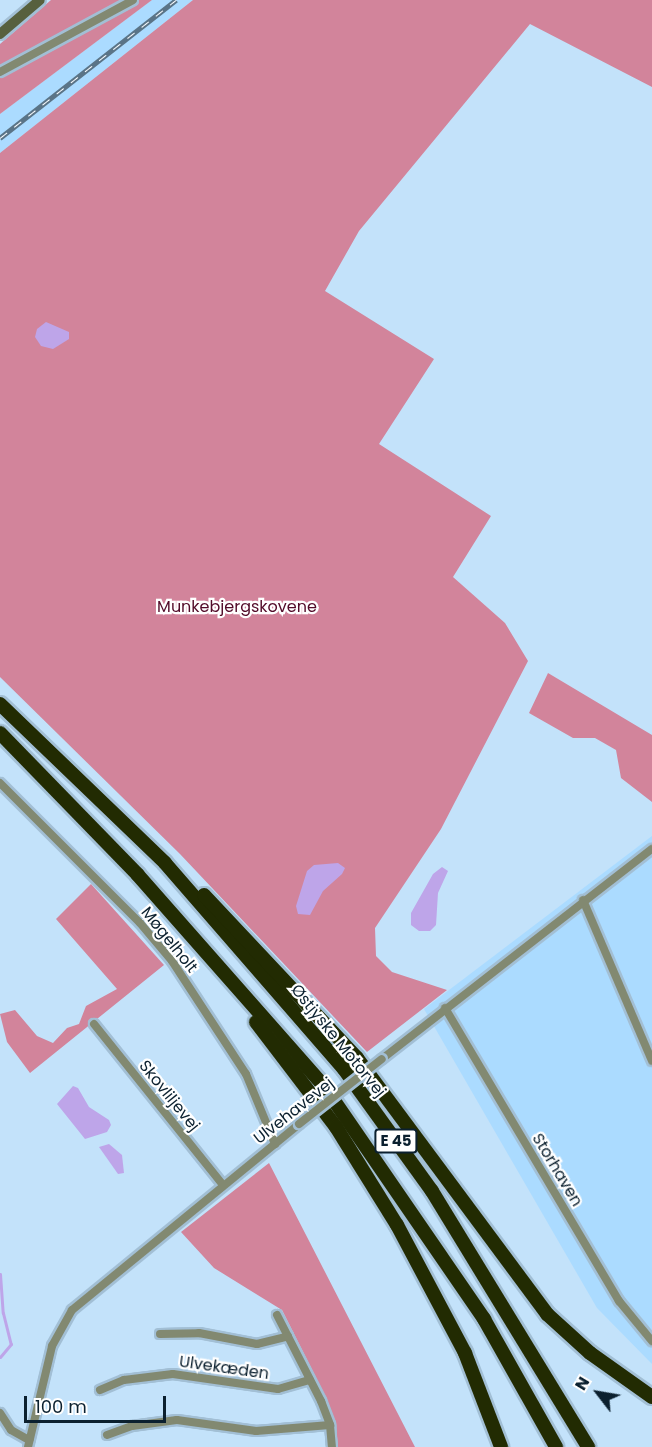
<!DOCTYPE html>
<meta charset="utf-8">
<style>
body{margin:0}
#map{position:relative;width:652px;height:1447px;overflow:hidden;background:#c3e2fa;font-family:Poppins,sans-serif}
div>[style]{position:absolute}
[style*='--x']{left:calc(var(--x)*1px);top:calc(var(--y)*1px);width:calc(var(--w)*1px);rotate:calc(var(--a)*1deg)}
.built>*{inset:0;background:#abdbff}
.forest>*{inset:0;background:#d2849b}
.water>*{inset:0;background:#bea5e9}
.stream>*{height:3px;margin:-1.5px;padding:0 1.5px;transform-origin:1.5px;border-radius:1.5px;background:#bea5e9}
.roads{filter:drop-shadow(2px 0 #a2bfd5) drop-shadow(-2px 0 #a2bfd5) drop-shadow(0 2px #a2bfd5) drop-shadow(0 -2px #a2bfd5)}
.street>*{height:8px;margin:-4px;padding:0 4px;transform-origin:4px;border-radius:4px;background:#828971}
.secondary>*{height:10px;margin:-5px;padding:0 5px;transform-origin:5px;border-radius:5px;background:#57603e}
.highway>*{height:14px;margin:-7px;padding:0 7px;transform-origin:7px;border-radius:7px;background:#222b02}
.rail>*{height:5px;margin-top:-2.5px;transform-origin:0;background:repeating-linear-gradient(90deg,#fff 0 9px,#5a7487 0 18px);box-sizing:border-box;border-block:2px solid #5a7487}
.bridges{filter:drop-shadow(2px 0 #a2bfd5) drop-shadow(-2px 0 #a2bfd5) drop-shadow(0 2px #a2bfd5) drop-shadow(0 -2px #a2bfd5)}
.street-bridge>*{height:8px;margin:-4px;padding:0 4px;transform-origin:4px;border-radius:4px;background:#828971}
span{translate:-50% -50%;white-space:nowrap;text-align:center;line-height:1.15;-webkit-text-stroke:4.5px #fff;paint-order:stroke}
.shield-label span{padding:2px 4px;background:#fff;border:2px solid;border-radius:4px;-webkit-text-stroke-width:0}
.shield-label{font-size:15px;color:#0b202f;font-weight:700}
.park-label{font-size:16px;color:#520b29}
.street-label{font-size:16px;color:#0b202f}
.north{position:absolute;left:568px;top:1363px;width:60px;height:60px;-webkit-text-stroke:4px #fff;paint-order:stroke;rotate:301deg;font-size:16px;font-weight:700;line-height:24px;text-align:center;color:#0b202f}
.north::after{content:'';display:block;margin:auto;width:21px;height:27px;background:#0b202f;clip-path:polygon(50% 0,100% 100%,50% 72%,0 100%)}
.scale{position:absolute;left:24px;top:1396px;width:142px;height:27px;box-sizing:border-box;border:3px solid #0b202f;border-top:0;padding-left:8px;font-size:18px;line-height:21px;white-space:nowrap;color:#0b202f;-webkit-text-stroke:4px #fff;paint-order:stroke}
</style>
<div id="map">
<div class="built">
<div style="clip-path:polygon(152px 0,193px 0,0 153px,0 114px)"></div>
<div style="clip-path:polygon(652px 836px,652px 1364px,597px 1308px,424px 1009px)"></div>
</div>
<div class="forest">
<div style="clip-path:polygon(51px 0,152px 0,0 114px,0 44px)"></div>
<div style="clip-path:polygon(193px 0,652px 0,652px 87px,530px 24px,359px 231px,325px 291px,434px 359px,379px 444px,491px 516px,453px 577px,505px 623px,528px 661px,441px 829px,375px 928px,376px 956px,392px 972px,447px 990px,367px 1052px,180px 854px,0 677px,0 153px)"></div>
<div style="clip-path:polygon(548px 673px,652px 735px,652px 802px,621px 778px,616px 750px,595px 738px,573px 738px,529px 713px)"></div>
<div style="clip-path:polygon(91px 884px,164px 965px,30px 1073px,7px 1042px,0 1014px,15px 1010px,37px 1036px,53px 1043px,67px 1028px,79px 1024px,86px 1006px,117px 989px,56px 919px)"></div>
<div style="clip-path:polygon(269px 1163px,415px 1447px,336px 1447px,327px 1400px,282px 1310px,214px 1268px,181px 1232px)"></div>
</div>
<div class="water">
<div style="clip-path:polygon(46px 322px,69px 332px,69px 339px,53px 349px,41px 346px,35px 337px,37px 329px)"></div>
<div style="clip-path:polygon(338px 863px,345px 868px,342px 874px,323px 891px,310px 915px,298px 914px,296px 906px,307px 871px,314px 865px)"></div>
<div style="clip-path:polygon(442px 867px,448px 871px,438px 893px,436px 925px,430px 931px,419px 931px,411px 925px,411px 913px,433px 874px)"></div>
<div style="clip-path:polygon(73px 1086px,78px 1088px,89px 1107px,109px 1120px,111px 1125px,107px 1132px,85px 1139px,57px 1104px)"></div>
<div style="clip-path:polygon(109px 1144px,122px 1155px,124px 1173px,118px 1174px,99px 1147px)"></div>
</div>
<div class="stream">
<div style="--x:0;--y:1274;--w:39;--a:86"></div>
<div style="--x:3;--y:1313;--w:32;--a:76"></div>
<div style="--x:11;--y:1344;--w:17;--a:130"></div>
</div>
<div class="roads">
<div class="street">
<div style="--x:0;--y:72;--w:151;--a:-28.4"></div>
<div style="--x:0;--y:783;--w:198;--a:45"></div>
<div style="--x:140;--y:923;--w:50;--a:49.9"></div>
<div style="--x:172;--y:961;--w:135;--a:56.8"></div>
<div style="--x:246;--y:1074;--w:76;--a:67.5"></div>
<div style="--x:583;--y:900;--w:175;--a:66.8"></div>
<div style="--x:445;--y:1008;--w:341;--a:59.3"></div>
<div style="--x:619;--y:1301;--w:52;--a:50.5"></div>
<div style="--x:94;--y:1024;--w:206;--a:51.3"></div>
<div style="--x:382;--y:1059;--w:342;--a:-37.9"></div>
<div style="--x:277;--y:1315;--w:97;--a:62.9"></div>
<div style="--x:321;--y:1401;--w:26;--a:69"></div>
<div style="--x:330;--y:1425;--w:22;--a:85"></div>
<div style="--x:160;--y:1334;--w:39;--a:-1"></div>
<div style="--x:199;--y:1333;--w:59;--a:10.7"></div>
<div style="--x:257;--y:1344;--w:32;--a:-14"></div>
<div style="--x:100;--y:1390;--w:26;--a:-23"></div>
<div style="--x:124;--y:1380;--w:49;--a:-7"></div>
<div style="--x:173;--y:1374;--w:106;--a:8.1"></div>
<div style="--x:278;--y:1389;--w:33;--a:-16"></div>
<div style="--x:0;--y:1413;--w:20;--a:57"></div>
<div style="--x:11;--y:1430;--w:21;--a:29"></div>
<div style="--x:107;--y:1435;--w:27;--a:-20"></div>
<div style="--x:132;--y:1426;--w:45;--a:-7.6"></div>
<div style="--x:177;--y:1420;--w:80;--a:7.9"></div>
<div style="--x:256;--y:1431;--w:74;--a:-4.6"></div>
<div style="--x:28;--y:1447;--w:104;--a:-76.6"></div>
<div style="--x:52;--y:1346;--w:41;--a:-60.9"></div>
<div style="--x:72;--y:1310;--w:293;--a:-39.3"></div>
</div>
<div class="secondary">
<div style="--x:0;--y:34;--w:52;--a:-40.4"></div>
</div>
<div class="highway">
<div style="--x:0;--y:704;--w:229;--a:43.9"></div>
<div style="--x:165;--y:863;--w:273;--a:49"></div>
<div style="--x:344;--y:1069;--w:150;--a:54.2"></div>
<div style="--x:432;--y:1191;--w:300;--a:58.6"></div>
<div style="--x:0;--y:733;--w:197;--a:45.8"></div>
<div style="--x:137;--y:874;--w:283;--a:48.6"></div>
<div style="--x:324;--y:1086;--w:283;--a:55.5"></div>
<div style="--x:484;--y:1319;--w:147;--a:60.6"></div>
<div style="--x:204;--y:895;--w:224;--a:46.8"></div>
<div style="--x:357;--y:1058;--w:319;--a:53.4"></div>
<div style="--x:547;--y:1314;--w:58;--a:42.2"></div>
<div style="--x:590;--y:1353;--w:76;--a:35.4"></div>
<div style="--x:256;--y:1022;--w:132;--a:52.7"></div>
<div style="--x:336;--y:1127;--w:115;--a:58.1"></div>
<div style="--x:397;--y:1225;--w:145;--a:62"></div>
<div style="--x:465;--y:1353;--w:101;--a:69"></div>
</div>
</div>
<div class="rail">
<div style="--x:0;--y:138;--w:224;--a:-38.1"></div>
</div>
<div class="bridges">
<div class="street-bridge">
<div style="--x:299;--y:1124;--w:105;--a:-38.1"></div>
</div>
</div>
<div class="shield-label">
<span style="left:396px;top:1141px">E 45</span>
</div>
<div class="park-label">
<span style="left:237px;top:607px">Munkebjergskovene</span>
</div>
<div class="street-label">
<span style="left:169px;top:940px;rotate:51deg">Møgelholt</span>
<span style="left:338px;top:1041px;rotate:51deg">Østjyske Motorvej</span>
<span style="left:169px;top:1096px;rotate:51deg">Skovliljevej</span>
<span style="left:294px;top:1111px;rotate:-38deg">Ulvehavevej</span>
<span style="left:557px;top:1170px;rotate:59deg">Storhaven</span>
<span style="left:224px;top:1368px;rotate:8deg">Ulvekæden</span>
</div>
<div class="north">N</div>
<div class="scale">100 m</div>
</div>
